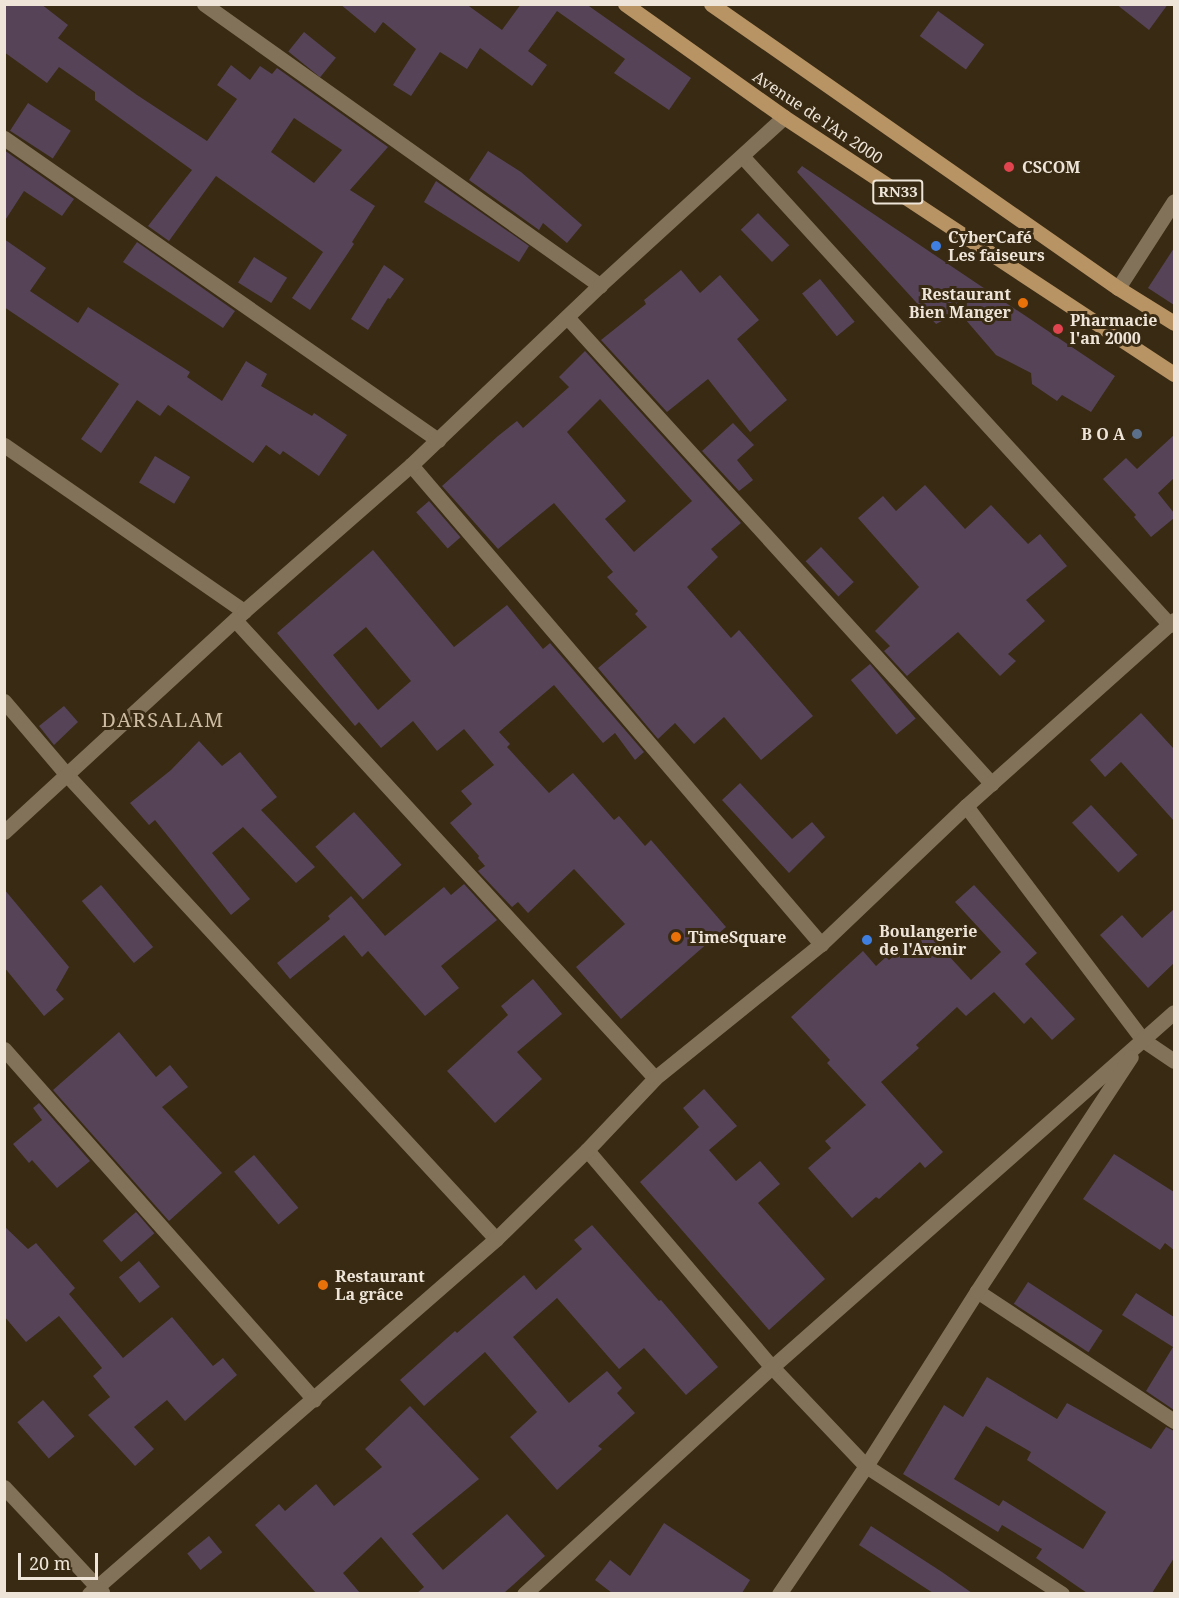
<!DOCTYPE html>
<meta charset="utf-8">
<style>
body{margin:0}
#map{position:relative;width:1179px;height:1598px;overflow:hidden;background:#382a13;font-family:"Noto Serif",serif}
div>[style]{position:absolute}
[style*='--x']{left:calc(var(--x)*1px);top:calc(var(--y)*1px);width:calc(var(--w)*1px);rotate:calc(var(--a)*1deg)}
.building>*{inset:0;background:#564358;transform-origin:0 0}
.minor>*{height:15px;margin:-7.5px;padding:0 7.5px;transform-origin:7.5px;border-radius:7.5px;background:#827259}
.tertiary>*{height:15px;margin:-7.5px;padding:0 7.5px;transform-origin:7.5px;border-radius:7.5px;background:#827259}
.primary>*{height:15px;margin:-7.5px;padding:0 7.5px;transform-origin:7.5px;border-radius:7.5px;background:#b89364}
.dots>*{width:16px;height:16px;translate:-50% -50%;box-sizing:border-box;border:3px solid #382a13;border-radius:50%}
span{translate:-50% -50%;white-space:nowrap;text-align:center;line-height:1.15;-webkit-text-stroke:6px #382a13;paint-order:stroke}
.shield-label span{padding:2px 4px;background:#382a13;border:2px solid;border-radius:4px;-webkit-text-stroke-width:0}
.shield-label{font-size:15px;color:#eee5d8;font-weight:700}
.street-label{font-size:16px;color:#eee5d8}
.poi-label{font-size:16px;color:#eee5d8;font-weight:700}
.left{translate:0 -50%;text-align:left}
.right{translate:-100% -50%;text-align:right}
.quarter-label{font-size:20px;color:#cfbda3;letter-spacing:1.5px}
.frame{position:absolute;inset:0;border:6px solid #eee5d8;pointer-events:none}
.scale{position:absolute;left:18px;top:1553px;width:80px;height:27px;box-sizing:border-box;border:3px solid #eee5d8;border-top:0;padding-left:8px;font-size:18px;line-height:21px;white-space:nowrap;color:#eee5d8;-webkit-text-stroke:4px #382a13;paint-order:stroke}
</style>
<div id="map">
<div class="building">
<div style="clip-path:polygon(evenodd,4px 4px,41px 4px,68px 25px,58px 38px,137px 95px,207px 141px,237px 99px,217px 85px,231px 65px,250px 80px,260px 66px,272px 74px,277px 68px,388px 147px,350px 190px,375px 206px,352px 242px,354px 244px,310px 310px,292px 298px,323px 252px,216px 176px,169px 241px,148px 226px,192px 170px,95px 100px,95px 92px,59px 67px,47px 83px,4px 52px,4px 4px,294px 118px,342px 150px,314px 183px,271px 152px,294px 118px)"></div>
<div style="clip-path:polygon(340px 4px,466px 4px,502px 30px,521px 4px,586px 4px,691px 78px,669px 110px,614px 73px,625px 59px,557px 11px,528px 51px,547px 65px,532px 86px,480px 48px,467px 69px,440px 52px,411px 96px,393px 85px,416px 49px,383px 22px,375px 33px)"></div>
<div style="clip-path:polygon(1116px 4px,1168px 4px,1149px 30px)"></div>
<div style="left:938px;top:11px;width:57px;height:31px;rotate:36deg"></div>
<div style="left:304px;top:32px;width:41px;height:25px;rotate:39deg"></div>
<div style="left:28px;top:103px;width:51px;height:33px;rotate:33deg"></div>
<div style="clip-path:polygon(4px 150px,74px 199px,62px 216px,24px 191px,4px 222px)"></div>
<div style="clip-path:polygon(488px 151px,521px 172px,582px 225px,567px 243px,543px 223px,539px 230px,469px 180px)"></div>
<div style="clip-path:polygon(802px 166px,1115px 376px,1091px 412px,1062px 395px,1057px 401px,1032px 384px,1031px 373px,996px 355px,959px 312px,936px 324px,797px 172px)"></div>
<div style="clip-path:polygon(436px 181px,529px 246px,519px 262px,424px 202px)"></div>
<div style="left:758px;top:213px;width:45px;height:24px;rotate:46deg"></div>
<div style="clip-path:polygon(4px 239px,46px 268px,30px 291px,78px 323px,88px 307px,190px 372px,187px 377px,222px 401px,246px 361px,267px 374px,261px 386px,312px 416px,314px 413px,347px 435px,319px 476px,283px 451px,280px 455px,266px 445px,253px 463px,168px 405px,160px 416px,137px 400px,101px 453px,81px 439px,119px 384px,4px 307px)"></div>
<div style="clip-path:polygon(137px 242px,235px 311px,223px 328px,123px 262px)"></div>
<div style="clip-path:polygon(1174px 248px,1174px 305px,1148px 288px)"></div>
<div style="left:254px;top:257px;width:39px;height:30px;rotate:32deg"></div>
<div style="clip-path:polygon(384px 265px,404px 279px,390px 299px,388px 298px,368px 330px,351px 319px)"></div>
<div style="clip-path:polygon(681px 270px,700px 293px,720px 275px,759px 320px,737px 339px,787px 400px,750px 432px,708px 379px,667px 412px,601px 340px,646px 304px,644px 300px)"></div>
<div style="left:820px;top:279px;width:55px;height:23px;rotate:51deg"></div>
<div style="clip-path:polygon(evenodd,585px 351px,741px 523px,711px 549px,718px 557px,687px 587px,731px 638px,739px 630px,813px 716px,761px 760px,724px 717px,694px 744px,675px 723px,658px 739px,598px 668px,647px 627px,635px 614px,638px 611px,607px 577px,613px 572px,554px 503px,498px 549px,442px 486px,498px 436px,517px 421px,523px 428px,569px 387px,559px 377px,585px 351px,600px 399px,692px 501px,634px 552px,605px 519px,626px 501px,567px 432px,600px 399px)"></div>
<div style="clip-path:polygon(733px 423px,754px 445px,737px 460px,753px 480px,739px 491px,702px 451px)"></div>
<div style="clip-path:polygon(1174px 435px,1174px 478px,1158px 493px,1174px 513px,1174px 518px,1151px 537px,1134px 517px,1136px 515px,1103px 479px,1126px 458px,1137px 469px)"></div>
<div style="left:155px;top:456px;width:41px;height:31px;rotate:31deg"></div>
<div style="clip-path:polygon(925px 485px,965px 529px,991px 505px,1028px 544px,1040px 534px,1067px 566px,1026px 600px,1045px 621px,1008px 654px,1016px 661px,1000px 676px,958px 632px,907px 676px,884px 651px,890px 646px,875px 631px,919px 587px,858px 518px,883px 496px,896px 511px)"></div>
<div style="left:429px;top:501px;width:48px;height:17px;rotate:49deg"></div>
<div style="left:821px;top:547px;width:48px;height:21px;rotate:47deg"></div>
<div style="clip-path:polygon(evenodd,373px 550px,454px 647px,507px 605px,543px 649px,550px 643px,644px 752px,635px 760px,615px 733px,603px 743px,554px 685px,499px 732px,510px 744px,507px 747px,549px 793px,573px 773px,614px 820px,619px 816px,645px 846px,651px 840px,726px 927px,621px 1019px,576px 967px,625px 924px,574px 869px,528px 913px,518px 902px,512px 907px,478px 871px,485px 866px,478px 858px,479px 856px,450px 823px,472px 804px,461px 791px,494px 765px,464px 729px,437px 751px,413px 721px,381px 748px,359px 722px,355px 726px,277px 633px,373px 550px,366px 627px,411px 681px,378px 710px,333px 655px,366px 627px)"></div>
<div style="left:870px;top:664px;width:71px;height:25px;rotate:50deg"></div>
<div style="clip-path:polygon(64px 706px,78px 722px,54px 745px,39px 726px)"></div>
<div style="clip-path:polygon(1141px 713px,1174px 749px,1174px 821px,1121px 762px,1105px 777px,1090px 760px)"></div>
<div style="clip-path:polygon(199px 741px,222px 766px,240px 752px,277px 797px,261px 810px,315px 867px,296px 883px,243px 827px,212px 853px,250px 899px,231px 915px,155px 820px,149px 825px,130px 803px,171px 770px)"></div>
<div style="clip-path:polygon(740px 783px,792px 839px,812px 822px,825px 837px,789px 873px,722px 800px)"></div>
<div style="left:1091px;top:805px;width:68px;height:26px;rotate:47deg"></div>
<div style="left:354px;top:812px;width:71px;height:52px;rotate:48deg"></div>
<div style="clip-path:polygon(464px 884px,497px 920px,441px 966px,459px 988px,425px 1016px,368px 951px,362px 957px,344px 935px,290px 979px,277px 963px,330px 919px,328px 916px,351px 896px,385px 936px,444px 887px,451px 895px)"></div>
<div style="left:101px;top:885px;width:81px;height:25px;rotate:50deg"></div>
<div style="clip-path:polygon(974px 885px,1037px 953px,1025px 964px,1075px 1019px,1052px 1040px,1031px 1017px,1024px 1024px,994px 992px,966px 1016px,957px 1007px,916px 1045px,919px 1048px,881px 1082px,943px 1152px,925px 1168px,920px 1162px,879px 1199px,876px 1197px,852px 1218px,808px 1168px,831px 1148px,825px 1141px,866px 1105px,827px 1063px,830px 1060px,791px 1017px,863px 951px,876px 966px,886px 957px,889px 960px,924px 929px,971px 980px,1001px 952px,955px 902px)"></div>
<div style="clip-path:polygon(4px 889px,69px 967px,56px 990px,64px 999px,44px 1016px,4px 967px)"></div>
<div style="clip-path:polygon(1174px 909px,1174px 963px,1148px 988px,1100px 935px,1122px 915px,1142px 938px)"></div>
<div style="clip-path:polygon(533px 979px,562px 1014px,517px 1052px,542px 1079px,495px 1123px,447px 1071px,508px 1015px,501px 1006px)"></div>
<div style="clip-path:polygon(119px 1032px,156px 1077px,170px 1065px,188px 1087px,162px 1107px,222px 1173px,169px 1221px,53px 1090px)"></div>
<div style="clip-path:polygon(704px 1089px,737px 1126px,709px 1150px,736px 1181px,760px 1161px,780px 1184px,758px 1203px,825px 1279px,769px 1330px,640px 1182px,699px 1127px,683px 1108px)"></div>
<div style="clip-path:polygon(39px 1103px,90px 1161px,57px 1188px,32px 1160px,29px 1163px,13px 1144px,42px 1120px,33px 1108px)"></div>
<div style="clip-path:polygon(1114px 1154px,1174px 1192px,1174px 1250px,1165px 1243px,1160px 1250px,1083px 1199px)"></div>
<div style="left:254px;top:1155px;width:69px;height:26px;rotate:50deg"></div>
<div style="left:136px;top:1212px;width:28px;height:44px;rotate:49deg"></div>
<div style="clip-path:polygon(592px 1225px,659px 1301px,661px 1300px,718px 1367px,686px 1395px,644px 1348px,619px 1369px,557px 1298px,513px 1337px,569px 1403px,607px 1371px,622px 1388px,617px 1393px,635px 1413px,598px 1446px,602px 1449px,557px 1490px,510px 1437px,537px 1412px,485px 1352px,424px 1406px,400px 1380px,455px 1331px,457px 1333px,524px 1275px,536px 1290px,582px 1249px,574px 1240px)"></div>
<div style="clip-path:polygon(4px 1226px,28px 1249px,36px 1243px,75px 1288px,69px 1294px,123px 1358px,172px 1317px,213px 1366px,223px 1358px,237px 1375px,185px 1421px,167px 1400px,134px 1427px,154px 1449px,135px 1466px,88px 1415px,110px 1397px,93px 1376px,102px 1368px,59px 1316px,26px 1342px,4px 1316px)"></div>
<div style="left:139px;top:1261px;width:33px;height:26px;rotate:51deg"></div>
<div style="left:1028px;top:1282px;width:89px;height:26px;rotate:33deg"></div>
<div style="clip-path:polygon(1136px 1293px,1174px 1317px,1174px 1410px,1146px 1391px,1173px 1347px,1122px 1315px)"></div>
<div style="clip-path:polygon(evenodd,987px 1377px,1057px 1419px,1067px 1403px,1151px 1449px,1166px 1427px,1174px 1431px,1174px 1558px,1152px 1593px,1087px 1593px,1036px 1558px,1042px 1549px,1002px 1525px,998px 1532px,903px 1474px,944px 1405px,963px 1417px,987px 1377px,986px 1426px,1031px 1452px,1027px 1460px,1106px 1512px,1083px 1549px,1003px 1500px,999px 1506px,954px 1479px,986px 1426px)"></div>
<div style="left:43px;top:1400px;width:48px;height:34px;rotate:49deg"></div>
<div style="clip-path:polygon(410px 1406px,479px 1479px,412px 1534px,443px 1570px,507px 1514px,545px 1556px,504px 1593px,417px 1593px,424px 1587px,381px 1537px,343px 1573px,360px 1593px,316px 1593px,255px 1525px,279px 1504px,285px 1511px,316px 1484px,334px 1506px,382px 1467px,365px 1449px)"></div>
<div style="clip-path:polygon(664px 1523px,750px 1580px,742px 1593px,612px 1593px,595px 1580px,610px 1560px,630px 1576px)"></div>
<div style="clip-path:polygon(871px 1526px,942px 1572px,972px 1593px,933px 1593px,859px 1545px)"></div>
<div style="left:209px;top:1536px;width:21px;height:28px;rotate:51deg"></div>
</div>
<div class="minor">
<div style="--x:204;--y:4;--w:486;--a:35.4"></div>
<div style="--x:4;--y:138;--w:529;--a:34.83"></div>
<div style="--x:742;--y:156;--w:635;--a:47.62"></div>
<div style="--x:1118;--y:288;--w:103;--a:-57.2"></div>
<div style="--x:567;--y:317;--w:631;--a:47.7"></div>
<div style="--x:4;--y:445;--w:292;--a:34.7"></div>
<div style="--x:411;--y:465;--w:631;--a:49.44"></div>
<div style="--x:235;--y:620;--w:621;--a:47.48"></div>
<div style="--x:4;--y:701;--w:97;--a:49.6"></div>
<div style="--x:67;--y:775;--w:632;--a:47.24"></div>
<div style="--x:966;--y:806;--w:293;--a:52.9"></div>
<div style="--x:1143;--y:1040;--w:37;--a:34"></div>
<div style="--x:4;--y:832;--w:326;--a:-42.6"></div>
<div style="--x:244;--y:611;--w:222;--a:-41.2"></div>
<div style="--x:411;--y:465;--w:261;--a:-43.6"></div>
<div style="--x:600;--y:285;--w:249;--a:-42.4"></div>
<div style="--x:4;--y:1049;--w:468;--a:48.5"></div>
<div style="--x:587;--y:1150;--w:285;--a:49.6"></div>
<div style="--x:772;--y:1367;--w:137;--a:46.5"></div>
<div style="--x:866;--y:1466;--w:234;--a:33.1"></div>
<div style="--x:977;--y:1291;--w:236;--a:33.4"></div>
<div style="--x:524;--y:1594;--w:336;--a:-42.5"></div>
<div style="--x:772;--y:1367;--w:536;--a:-41.45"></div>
<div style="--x:779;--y:1594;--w:155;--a:-55.8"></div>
<div style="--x:866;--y:1466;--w:207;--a:-57.6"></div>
<div style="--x:977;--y:1291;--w:280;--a:-56.7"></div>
</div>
<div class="tertiary">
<div style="--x:4;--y:1487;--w:144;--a:47"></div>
<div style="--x:89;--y:1594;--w:540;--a:-41.1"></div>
<div style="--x:496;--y:1239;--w:127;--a:-44.4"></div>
<div style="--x:587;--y:1150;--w:99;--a:-46.6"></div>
<div style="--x:655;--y:1078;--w:213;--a:-38.9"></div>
<div style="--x:821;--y:944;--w:200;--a:-43.6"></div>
<div style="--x:966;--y:806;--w:279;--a:-41.8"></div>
</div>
<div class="primary">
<div style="--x:625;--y:4;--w:195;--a:35.4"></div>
<div style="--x:784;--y:117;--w:467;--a:33.4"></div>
<div style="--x:711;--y:4;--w:496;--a:34.9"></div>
<div style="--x:1118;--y:288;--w:66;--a:32"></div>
</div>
<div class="dots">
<div style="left:1009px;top:167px;background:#e0444e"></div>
<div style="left:936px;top:246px;background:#3f7fe0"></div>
<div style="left:1023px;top:303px;background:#e8710a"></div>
<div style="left:1058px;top:329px;background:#e0444e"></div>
<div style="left:1137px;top:434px;background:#5c6f8a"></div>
<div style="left:676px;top:937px;background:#e8710a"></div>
<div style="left:867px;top:940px;background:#3f7fe0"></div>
<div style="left:323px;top:1285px;background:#e8710a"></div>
</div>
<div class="shield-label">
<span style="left:898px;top:192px">RN33</span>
</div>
<div class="street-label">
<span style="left:818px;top:117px;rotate:34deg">Avenue de l'An 2000</span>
</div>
<div class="poi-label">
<span class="left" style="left:1022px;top:167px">CSCOM</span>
<span class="left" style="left:948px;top:246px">CyberCafé<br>Les faiseurs</span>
<span class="right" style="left:1011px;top:303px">Restaurant<br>Bien Manger</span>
<span class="left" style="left:1070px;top:329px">Pharmacie<br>l'an 2000</span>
<span class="right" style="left:1125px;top:434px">B O A</span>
<span class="left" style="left:879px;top:940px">Boulangerie<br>de l'Avenir</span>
<span class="left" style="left:688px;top:937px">TimeSquare</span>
<span class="left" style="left:335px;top:1285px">Restaurant<br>La grâce</span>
</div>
<div class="quarter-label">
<span style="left:163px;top:719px">DARSALAM</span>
</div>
<div class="frame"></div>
<div class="scale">20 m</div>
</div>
